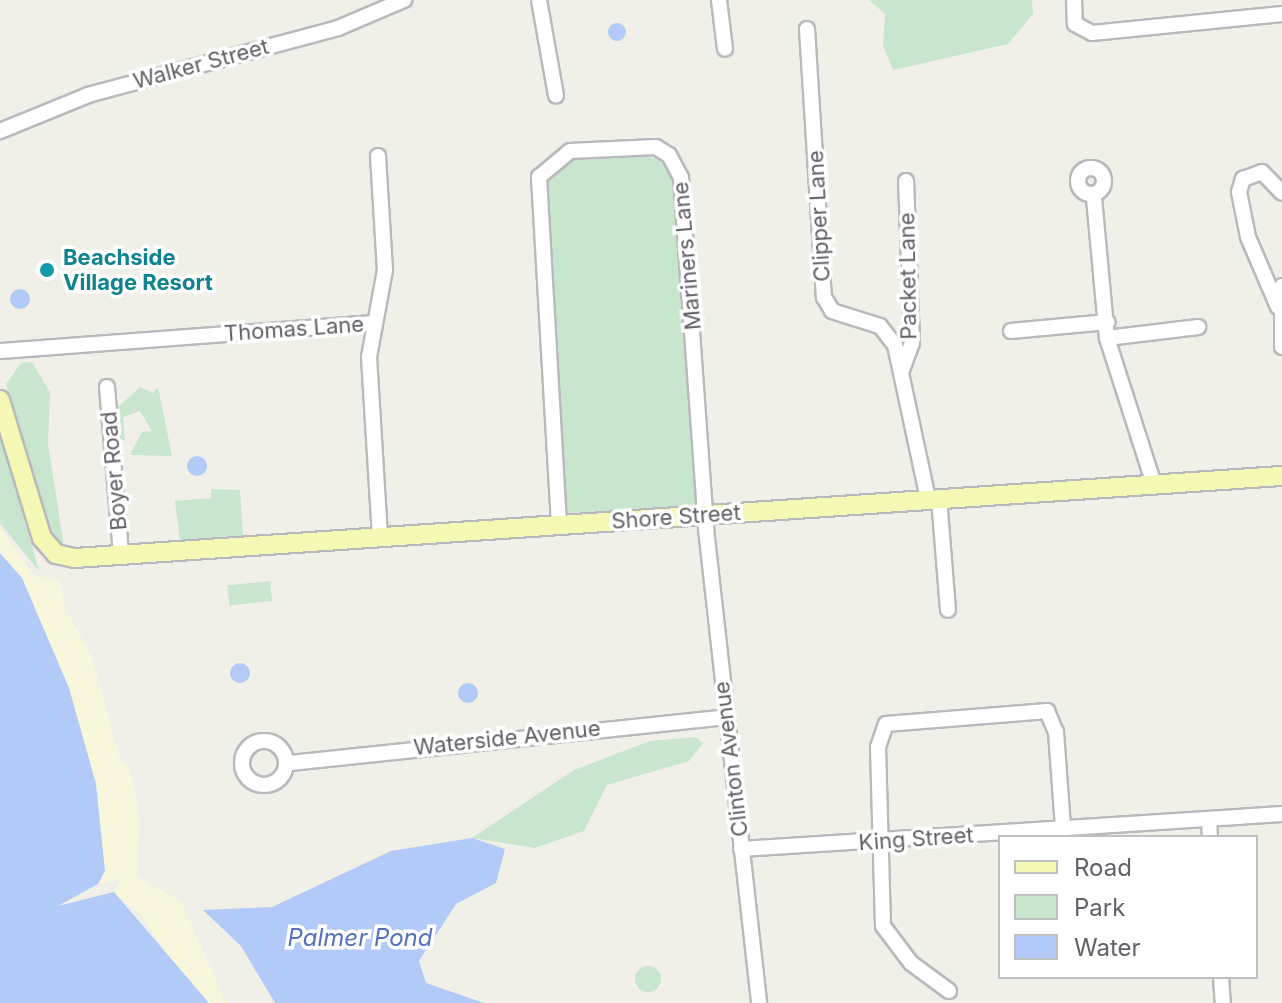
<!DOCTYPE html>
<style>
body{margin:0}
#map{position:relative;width:1282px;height:1003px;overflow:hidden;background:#f0f0e9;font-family:Inter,sans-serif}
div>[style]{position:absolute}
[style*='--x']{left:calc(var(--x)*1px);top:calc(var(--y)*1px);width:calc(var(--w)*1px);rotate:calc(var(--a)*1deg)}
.green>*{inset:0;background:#c8e5ce;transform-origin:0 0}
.round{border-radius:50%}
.sand>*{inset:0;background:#f8f7dc}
.water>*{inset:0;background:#b1caf8}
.roads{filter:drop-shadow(2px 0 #b8b9bd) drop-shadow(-2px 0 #b8b9bd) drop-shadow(0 2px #b8b9bd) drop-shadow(0 -2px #b8b9bd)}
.minor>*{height:14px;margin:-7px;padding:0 7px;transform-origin:7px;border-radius:7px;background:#fff}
.minor>.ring{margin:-7px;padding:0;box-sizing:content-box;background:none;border:14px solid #fff;border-radius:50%}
.major>*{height:18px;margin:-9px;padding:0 9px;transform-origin:9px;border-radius:9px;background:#f5f8b5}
.dots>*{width:22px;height:22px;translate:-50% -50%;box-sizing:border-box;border:4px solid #fff;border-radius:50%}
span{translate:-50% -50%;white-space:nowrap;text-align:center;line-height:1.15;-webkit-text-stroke:7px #fff;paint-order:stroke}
.street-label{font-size:22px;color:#606167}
.culture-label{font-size:22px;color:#0d838f;font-weight:700}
.left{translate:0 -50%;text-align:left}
.water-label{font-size:24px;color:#5471bb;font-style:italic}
.legend{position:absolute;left:998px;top:835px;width:260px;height:144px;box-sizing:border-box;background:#fff;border:2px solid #bfc0c2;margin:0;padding:10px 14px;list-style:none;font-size:24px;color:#606167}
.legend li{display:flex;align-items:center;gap:16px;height:40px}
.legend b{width:40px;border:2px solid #bfc0c2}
</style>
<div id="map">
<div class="green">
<div style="clip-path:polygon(869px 0,1032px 0,1033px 14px,1008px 44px,893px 70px,883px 45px,885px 14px)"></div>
<div style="clip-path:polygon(635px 153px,659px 160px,675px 178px,699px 506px,566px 515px,546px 182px,569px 158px)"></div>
<div style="clip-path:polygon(32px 362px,50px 392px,48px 444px,64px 547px,48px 526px,6px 384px,21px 363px)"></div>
<div style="clip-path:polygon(140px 387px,153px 393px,158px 387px,172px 456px,130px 455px,142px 432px,152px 431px,140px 411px,123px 417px,125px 440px,116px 441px,115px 410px)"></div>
<div style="clip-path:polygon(0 434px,2px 440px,39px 571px,0 523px)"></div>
<div style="clip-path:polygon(211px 489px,240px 490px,243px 536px,180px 541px,175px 501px,211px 498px)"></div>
<div style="left:270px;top:581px;width:20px;height:43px;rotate:84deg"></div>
<div style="clip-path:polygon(695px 737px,703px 743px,689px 761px,607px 785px,584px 831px,535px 848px,472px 838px,574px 770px,650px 741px)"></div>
<div class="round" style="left:635px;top:966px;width:26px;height:26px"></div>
</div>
<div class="sand">
<div style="clip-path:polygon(0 527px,33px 574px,60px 582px,66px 610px,91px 655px,120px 759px,130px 768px,140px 820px,137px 877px,181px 901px,226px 1003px,199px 1003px,142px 916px,114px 892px,121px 879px,98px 884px,105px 871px,0 566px)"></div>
</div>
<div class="water">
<div class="round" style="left:608px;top:23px;width:18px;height:18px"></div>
<div class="round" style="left:10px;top:289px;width:20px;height:20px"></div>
<div class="round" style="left:187px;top:456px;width:20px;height:20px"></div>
<div style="clip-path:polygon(0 553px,22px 578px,69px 688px,96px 784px,105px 871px,98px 884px,58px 906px,114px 892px,209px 1003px,0 1003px)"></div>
<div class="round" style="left:230px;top:663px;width:20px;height:20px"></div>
<div class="round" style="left:458px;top:683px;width:20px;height:20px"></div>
<div style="clip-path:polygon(472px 838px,505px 849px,496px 883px,456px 904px,419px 961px,426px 983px,484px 1003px,275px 1003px,241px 946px,203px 910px,272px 907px,391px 851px)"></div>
</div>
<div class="roads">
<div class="minor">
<div style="--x:539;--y:0;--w:97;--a:79.9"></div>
<div style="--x:719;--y:0;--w:49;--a:83"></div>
<div style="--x:1074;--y:0;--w:24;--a:88"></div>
<div style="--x:1075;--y:24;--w:19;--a:28"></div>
<div style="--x:1092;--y:33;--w:191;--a:-5.7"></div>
<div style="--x:807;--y:29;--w:269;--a:86.4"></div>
<div style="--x:824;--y:297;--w:16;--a:60"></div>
<div style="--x:832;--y:311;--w:50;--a:17.4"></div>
<div style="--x:880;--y:326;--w:24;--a:52"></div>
<div style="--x:895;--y:345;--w:157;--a:77.9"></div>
<div style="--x:0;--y:131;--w:95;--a:-22.2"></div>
<div style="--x:88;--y:95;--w:259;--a:-15"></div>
<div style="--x:338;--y:28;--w:72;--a:-23"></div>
<div style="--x:378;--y:156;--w:114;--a:86.5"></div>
<div style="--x:385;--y:270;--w:88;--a:100.4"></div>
<div style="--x:369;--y:357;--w:180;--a:86.5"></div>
<div class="ring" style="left:1078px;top:168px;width:12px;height:12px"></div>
<div style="--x:1094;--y:198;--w:141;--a:84.7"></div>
<div style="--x:1107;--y:338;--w:153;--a:72.2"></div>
<div style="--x:1282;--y:286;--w:61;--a:90"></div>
<div style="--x:1278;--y:307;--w:76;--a:-113.2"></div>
<div style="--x:1248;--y:237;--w:46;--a:-101.3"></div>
<div style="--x:1239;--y:192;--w:14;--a:-73"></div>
<div style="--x:1243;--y:179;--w:20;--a:-20"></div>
<div style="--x:1262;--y:172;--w:29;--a:46"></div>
<div style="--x:1011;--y:331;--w:97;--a:-5.3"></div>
<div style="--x:1107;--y:338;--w:92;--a:-6.9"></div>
<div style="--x:0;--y:351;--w:375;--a:-4.3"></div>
<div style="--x:902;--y:370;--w:29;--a:-70"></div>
<div style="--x:912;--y:343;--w:162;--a:-92.1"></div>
<div style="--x:107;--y:387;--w:169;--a:85.2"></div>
<div style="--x:939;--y:498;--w:112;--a:85.4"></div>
<div style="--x:559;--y:524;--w:348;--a:-93.3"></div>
<div style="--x:539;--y:177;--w:40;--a:-40"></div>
<div style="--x:570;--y:151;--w:86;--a:-2.7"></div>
<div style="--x:656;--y:147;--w:15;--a:32"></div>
<div style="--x:669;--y:155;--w:26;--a:62"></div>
<div style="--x:681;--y:178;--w:352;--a:85.9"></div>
<div style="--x:706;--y:529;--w:477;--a:83.6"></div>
<div class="ring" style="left:242px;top:741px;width:30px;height:30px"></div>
<div style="--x:290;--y:763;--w:437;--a:-6"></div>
<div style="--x:1209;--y:819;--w:18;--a:87"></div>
<div style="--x:741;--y:849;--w:542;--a:-3.7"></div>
<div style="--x:1221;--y:977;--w:26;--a:86"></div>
<div style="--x:949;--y:991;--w:47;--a:-143.6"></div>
<div style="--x:911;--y:963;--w:46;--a:-127.1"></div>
<div style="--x:883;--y:926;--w:179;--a:-91.6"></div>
<div style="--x:878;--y:747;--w:24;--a:-71"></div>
<div style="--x:886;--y:724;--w:162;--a:-4.6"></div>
<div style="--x:1047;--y:711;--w:23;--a:67"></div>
<div style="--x:1056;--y:732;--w:95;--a:85.8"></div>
</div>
<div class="major">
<div style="--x:0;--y:400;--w:144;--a:73.1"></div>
<div style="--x:42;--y:538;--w:21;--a:49"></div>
<div style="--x:56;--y:554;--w:19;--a:12"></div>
<div style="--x:75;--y:558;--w:1210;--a:-3.89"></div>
</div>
</div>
<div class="dots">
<div style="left:47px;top:270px;background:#0f9aa8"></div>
</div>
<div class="street-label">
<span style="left:201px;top:64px;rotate:-15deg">Walker Street</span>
<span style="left:819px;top:216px;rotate:-93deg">Clipper Lane</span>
<span style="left:687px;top:256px;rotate:-95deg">Mariners Lane</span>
<span style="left:908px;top:276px;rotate:-91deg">Packet Lane</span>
<span style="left:294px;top:329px;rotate:-4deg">Thomas Lane</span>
<span style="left:114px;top:471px;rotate:-95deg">Boyer Road</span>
<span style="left:676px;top:517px;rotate:-4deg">Shore Street</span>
<span style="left:507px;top:738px;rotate:-6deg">Waterside Avenue</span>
<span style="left:731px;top:759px;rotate:-97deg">Clinton Avenue</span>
<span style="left:916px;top:839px;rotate:-4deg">King Street</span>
</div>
<div class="culture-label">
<span class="left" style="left:63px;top:270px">Beachside<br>Village Resort</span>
</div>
<div class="water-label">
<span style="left:360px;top:938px">Palmer Pond</span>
</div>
<ul class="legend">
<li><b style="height:10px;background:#f5f8b5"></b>Road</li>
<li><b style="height:22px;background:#c8e5ce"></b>Park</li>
<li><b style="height:22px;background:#b1caf8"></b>Water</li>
</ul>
</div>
